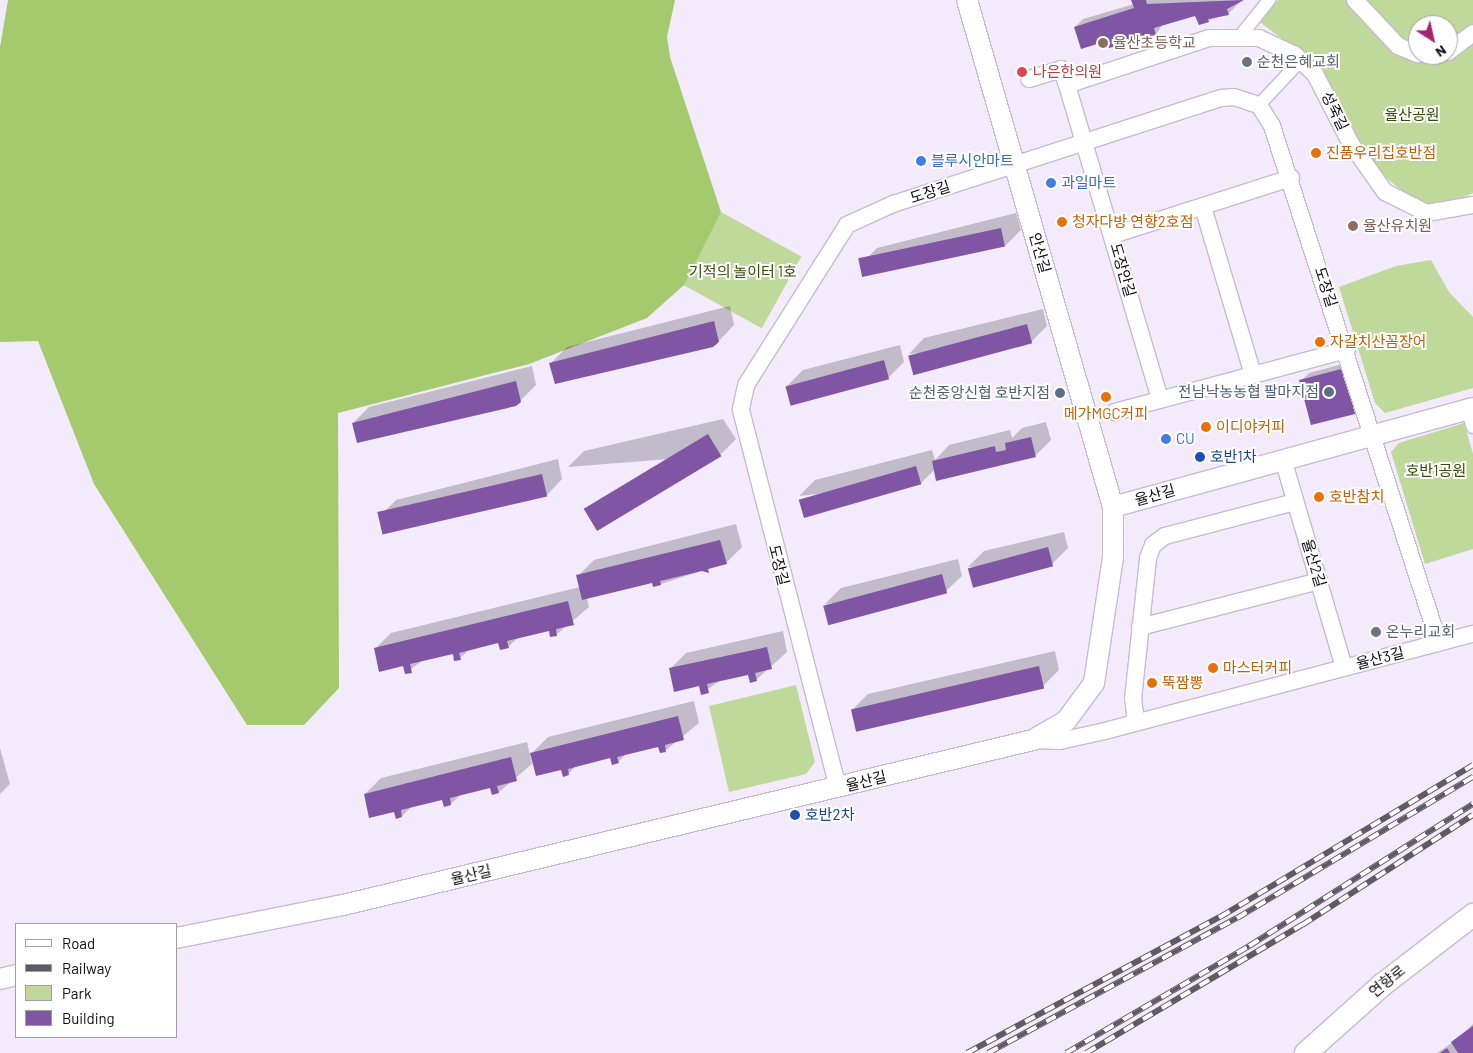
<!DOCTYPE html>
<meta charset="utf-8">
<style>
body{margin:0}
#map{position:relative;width:1473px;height:1053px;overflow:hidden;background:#f3eafc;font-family:Barlow,"Noto Sans KR",sans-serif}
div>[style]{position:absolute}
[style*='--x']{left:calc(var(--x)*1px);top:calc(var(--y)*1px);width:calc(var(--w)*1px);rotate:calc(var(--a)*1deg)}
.green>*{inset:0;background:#bed999;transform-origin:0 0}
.forest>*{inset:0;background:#a5c96d}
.shadow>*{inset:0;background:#0003}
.building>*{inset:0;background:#8056a4;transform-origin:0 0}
.roads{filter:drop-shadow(1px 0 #c6bbd1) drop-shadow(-1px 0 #c6bbd1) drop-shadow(0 1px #c6bbd1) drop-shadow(0 -1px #c6bbd1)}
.pedestrian>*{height:12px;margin:-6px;padding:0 6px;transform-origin:6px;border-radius:6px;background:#fff}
.minor>*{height:16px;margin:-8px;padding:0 8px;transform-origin:8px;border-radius:8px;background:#fff}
.tertiary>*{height:20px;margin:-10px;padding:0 10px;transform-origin:10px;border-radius:10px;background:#fff}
.secondary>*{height:22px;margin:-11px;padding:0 11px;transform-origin:11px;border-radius:11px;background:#fff}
.rail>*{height:5.5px;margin-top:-2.75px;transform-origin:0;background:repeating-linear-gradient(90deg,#fff 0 11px,#605a65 0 22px);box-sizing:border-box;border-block:1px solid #605a65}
.dots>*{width:14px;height:14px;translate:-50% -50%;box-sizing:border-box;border:2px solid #fff;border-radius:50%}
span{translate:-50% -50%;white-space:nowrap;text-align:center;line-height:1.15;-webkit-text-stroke:4px #fff;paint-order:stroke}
.education-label{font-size:15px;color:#785e54}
.left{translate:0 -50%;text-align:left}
.worship-label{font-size:15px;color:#5b616d}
.health-label{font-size:15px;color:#be3a42}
.street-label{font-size:15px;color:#0f0c13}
.park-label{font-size:15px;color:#364c07}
.food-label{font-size:15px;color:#c56008}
.shop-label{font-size:15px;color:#366cbe}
.service-label{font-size:15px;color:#4e5e75}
.right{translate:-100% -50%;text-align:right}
.transit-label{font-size:15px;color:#164399}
.legend{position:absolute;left:15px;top:923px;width:162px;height:115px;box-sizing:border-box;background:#fff;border:1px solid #9f9ea1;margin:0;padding:6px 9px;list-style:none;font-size:15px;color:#0f0c13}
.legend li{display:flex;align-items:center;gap:10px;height:25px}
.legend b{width:25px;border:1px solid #9f9ea1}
.north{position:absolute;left:1408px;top:15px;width:50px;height:50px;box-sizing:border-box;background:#fff;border:1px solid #9f9ea1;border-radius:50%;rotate:145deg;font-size:14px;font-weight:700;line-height:20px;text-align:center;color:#0f0c13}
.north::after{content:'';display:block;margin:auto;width:18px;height:22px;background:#a72470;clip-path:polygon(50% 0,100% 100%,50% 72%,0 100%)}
</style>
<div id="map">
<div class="green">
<div style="clip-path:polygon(evenodd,1278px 0,1473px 0,1473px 193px,1452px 203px,1428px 205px,1412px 199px,1384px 176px,1357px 141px,1321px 68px,1257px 20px,1278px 0,1418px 25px,1448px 25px,1448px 55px,1418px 55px,1418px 25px)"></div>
<div style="left:721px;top:212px;width:92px;height:82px;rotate:29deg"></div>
<div style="clip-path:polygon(1431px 260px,1449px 292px,1473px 317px,1473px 388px,1385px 413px,1375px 403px,1339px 287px,1396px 266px)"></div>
<div style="clip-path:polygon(1464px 423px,1473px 454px,1473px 549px,1425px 564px,1391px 452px,1399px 443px)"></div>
<div style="clip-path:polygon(796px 685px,815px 762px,806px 774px,729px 792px,709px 706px)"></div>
</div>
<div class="forest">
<div style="clip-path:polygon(8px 0,675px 0,667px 37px,670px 57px,721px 212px,684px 285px,647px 318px,529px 364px,338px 413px,339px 688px,304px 725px,247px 725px,94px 484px,38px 341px,0 342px,0 47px)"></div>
</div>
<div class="shadow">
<div style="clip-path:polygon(1132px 0,1242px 0,1228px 14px,1199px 24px,1196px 15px,1163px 24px,1156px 34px,1107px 39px,1075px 27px,1083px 19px,1134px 4px)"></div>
<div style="clip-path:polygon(1016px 213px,1021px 230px,1005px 246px,861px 264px,877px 248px)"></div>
<div style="clip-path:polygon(730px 306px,734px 325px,719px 341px,556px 383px,551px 363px,567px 347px)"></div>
<div style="clip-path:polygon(1043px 309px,1047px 326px,1031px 342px,909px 354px,924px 338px)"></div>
<div style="clip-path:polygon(900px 345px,904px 362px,888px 378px,787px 386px,803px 370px)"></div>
<div style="clip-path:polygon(1357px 360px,1366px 396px,1301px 381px,1309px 373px)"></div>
<div style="clip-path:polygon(532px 366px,536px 385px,520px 401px,358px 442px,353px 423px,369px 407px)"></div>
<div style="clip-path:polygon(723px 419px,736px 439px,720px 455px,568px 467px,584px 451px)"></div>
<div style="clip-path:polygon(1046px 422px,1051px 440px,1035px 456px,935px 469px,921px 483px,799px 496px,815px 480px,932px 450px,935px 460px,949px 445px,1010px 430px,1012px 438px,1022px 428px)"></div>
<div style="clip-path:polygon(558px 459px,562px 479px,547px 495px,380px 516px,396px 500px)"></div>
<div style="clip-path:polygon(736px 524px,742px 547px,726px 563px,661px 584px,653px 582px,587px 598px,589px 607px,557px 634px,551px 636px,550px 630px,519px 637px,508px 647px,499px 642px,470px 649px,460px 658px,453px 653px,423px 660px,406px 673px,404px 665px,375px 649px,391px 633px,580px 587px,578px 576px,594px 560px)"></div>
<div style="clip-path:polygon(1064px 532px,1068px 548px,1052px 564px,968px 567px,984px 551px)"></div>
<div style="clip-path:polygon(958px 559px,962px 576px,946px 591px,825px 604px,841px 588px)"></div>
<div style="clip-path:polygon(783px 631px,787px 652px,756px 680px,749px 673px,721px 680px,702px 693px,700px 685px,670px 669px,686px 653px)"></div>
<div style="clip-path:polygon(1055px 651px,1059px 670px,1043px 686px,852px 710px,868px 694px)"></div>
<div style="clip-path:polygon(694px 701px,699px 723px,666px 750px,659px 745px,627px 753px,618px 762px,611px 757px,577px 765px,568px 774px,530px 755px,548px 737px)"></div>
<div style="clip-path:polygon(527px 742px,532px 764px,499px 792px,491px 786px,461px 794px,451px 804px,443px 798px,412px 806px,402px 816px,365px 794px,381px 778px)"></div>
<div style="clip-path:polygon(0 748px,10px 784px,0 794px)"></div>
<div style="clip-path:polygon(1473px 1024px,1473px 1053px,1437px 1053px,1453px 1042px)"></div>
</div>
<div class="building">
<div style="clip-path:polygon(1131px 0,1146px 0,1147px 4px,1244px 0,1227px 9px,1229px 15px,1208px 19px,1209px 22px,1199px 25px,1195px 16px,1154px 28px,1156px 35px,1109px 48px,1107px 41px,1081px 49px,1074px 27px,1134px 8px)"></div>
<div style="left:1001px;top:228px;width:19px;height:146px;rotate:78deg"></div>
<div style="clip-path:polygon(714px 321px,719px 342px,713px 347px,555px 384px,549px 363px)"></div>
<div style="left:1027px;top:324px;width:20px;height:123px;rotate:75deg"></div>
<div style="left:884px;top:360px;width:20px;height:102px;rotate:75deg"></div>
<div style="clip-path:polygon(1349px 367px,1359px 404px,1355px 414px,1311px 425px,1299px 380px)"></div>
<div style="clip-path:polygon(516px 381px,521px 402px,516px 406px,357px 443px,352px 423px)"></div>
<div style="left:708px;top:434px;width:26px;height:145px;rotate:59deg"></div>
<div style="clip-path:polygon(1031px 437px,1036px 457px,936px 481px,932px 461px,995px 446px,996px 452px,1006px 450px,1005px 443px)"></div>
<div style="left:916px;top:466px;width:19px;height:122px;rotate:74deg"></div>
<div style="left:542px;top:474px;width:23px;height:169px;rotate:77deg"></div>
<div style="clip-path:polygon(720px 540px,727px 564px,708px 569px,709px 573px,702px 571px,660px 581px,661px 585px,653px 587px,652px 583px,582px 600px,576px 575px)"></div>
<div style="left:1048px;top:547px;width:20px;height:83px;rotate:75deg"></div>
<div style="left:942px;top:574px;width:20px;height:123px;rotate:75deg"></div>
<div style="clip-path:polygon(568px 601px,574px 625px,556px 629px,557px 636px,550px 637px,549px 631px,507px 641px,509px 648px,500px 650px,498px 643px,459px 653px,461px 660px,454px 661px,453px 654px,410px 664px,412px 673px,405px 674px,403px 666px,379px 672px,374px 648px)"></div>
<div style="clip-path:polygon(767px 647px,772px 669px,755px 673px,757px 681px,750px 683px,748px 675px,707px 684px,709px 693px,701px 695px,699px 686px,674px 692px,669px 668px)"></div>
<div style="left:1039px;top:666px;width:23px;height:193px;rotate:77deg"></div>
<div style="clip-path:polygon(678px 716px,684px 740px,665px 745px,666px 752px,660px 753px,658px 747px,617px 757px,619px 763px,612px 765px,610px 758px,568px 769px,569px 775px,563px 777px,561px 770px,536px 776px,530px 753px)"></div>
<div style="clip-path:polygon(511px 757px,517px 781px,497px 786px,499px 793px,492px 795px,490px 788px,450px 798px,451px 805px,444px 807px,442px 800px,401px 810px,402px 817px,396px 819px,394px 812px,369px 818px,364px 794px)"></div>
<div style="clip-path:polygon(1473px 1026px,1473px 1053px,1458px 1053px,1451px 1042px)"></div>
<div style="clip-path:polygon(1447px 1048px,1450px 1053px,1440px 1053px)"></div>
</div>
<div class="roads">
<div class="pedestrian">
<div style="--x:1241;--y:35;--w:45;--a:-51.3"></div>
<div style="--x:1259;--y:105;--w:62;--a:-47"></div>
<div style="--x:1467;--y:410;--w:18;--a:71"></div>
</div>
<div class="minor">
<div style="--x:1355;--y:0;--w:63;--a:46.9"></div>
<div style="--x:1398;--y:46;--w:22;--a:22"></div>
<div style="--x:1448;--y:52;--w:31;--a:-37"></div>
<div style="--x:1427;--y:55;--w:9;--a:0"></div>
<div style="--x:1029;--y:79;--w:34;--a:-17"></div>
<div style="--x:1061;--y:69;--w:17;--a:69"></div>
<div style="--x:1203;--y:207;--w:175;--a:73.4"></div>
<div style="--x:1113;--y:235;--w:187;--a:-17.8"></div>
<div style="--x:1160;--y:399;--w:327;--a:-106.5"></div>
<div style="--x:1067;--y:85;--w:150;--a:-18.3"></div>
<div style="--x:1209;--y:38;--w:50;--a:0"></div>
<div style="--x:1259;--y:38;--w:40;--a:25"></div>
<div style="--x:1295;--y:55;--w:28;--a:44"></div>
<div style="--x:1315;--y:74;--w:79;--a:62.8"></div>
<div style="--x:1351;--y:144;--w:59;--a:54.7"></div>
<div style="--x:1385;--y:192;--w:47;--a:26.6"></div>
<div style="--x:1427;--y:213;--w:47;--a:-9.9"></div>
<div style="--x:1115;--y:412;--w:240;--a:-15"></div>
<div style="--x:1283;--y:459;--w:217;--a:73.7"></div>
<div style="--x:1140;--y:627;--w:185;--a:-14.4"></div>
<div style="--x:1136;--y:722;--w:23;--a:-97"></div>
<div style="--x:1133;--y:699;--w:142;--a:-83.9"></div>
<div style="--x:1148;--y:558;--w:14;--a:-69"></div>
<div style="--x:1153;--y:545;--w:15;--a:-37"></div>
<div style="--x:1165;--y:536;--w:134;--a:-14.7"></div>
<div style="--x:1033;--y:740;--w:27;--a:2"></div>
<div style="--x:1060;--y:741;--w:46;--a:-12.5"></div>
<div style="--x:1105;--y:731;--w:381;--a:-14.8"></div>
<div style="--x:838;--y:788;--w:391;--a:-104.4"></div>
<div style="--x:741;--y:409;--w:25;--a:-78"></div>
<div style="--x:746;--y:385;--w:189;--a:-57.7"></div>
<div style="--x:847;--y:225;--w:51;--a:-24.5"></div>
<div style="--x:893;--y:204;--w:346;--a:-17.9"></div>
<div style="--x:1222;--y:98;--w:12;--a:-5"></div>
<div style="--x:1234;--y:97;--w:26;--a:18"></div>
<div style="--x:1259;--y:105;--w:25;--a:58"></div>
<div style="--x:1272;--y:126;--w:543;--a:72.1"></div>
</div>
<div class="tertiary">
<div style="--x:967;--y:0;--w:528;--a:73.94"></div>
<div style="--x:176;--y:938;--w:170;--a:-11.2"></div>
<div style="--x:343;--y:905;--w:709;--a:-13.45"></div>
<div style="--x:1033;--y:740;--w:38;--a:-30"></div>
<div style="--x:1066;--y:721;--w:47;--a:-53.6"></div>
<div style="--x:1094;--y:683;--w:127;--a:-81.4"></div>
<div style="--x:1113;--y:557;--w:50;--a:-90"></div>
<div style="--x:1113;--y:507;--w:373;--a:-15.4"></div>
<div style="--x:0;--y:979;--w:16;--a:-14"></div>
</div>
<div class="secondary">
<div style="--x:1306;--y:1053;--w:102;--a:-41.8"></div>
<div style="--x:1382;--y:985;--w:115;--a:-37.6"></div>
</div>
</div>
<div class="rail">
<div style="--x:967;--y:1053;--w:287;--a:-28.3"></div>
<div style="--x:1220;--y:917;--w:295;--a:-31"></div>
<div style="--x:988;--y:1053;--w:283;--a:-28.5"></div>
<div style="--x:1237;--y:918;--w:275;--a:-30.9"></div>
<div style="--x:1066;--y:1053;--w:212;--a:-30.3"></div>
<div style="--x:1249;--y:946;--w:265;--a:-32.4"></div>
<div style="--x:1086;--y:1053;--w:251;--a:-30.7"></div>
<div style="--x:1302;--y:925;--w:203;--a:-32.8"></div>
</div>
<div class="dots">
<div style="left:1103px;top:43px;background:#8d6e63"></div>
<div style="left:1247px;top:62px;background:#6b7280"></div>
<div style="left:1022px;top:72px;background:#e0444e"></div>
<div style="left:1316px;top:153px;background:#e8710a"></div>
<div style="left:921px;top:161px;background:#3f7fe0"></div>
<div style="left:1051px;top:183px;background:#3f7fe0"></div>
<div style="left:1062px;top:222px;background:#e8710a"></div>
<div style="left:1353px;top:226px;background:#8d6e63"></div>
<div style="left:1320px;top:342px;background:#e8710a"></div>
<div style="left:1329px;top:392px;background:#5c6f8a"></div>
<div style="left:1060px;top:393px;background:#5c6f8a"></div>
<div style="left:1106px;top:397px;background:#e8710a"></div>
<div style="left:1206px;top:427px;background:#e8710a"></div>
<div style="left:1166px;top:439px;background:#3f7fe0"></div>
<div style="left:1200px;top:457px;background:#1a4fb4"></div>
<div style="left:1319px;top:497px;background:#e8710a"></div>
<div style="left:1376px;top:632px;background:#6b7280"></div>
<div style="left:1213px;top:668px;background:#e8710a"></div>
<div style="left:1152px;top:683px;background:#e8710a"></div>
<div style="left:795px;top:815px;background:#1a4fb4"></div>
</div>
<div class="education-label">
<span class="left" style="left:1113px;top:43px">율산초등학교</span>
<span class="left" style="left:1363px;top:226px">율산유치원</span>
</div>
<div class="worship-label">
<span class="left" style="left:1257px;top:62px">순천은혜교회</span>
<span class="left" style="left:1386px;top:632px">온누리교회</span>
</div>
<div class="health-label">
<span class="left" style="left:1033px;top:72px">나은한의원</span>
</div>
<div class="street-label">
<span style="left:1335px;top:111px;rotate:64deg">성죽길</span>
<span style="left:930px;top:192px;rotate:-18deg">도장길</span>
<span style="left:1040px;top:253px;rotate:74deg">안산길</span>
<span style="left:1123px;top:270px;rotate:74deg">도장안길</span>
<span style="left:1326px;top:287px;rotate:72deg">도장길</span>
<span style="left:1155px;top:495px;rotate:-16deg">율산길</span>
<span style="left:1314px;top:563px;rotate:73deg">율산2길</span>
<span style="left:779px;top:565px;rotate:76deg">도장길</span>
<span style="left:1380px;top:658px;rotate:-14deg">율산3길</span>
<span style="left:866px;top:781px;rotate:-14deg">율산길</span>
<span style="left:471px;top:875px;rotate:-13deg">율산길</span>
<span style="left:1387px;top:981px;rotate:-39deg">연향로</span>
</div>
<div class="park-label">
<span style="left:1412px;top:115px">율산공원</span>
<span style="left:743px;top:272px">기적의 놀이터 1호</span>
<span style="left:1436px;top:471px">호반1공원</span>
</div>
<div class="food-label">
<span class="left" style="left:1326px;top:153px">진품우리집호반점</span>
<span class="left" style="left:1072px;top:222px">청자다방 연향2호점</span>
<span class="left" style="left:1330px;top:342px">자갈치산꼼장어</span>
<span style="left:1106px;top:414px">메가MGC커피</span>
<span class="left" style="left:1216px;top:427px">이디야커피</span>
<span class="left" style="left:1329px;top:497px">호반참치</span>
<span class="left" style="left:1223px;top:668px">마스터커피</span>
<span class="left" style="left:1162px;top:683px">뚝짬뽕</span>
</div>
<div class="shop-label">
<span class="left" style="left:931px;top:161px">블루시안마트</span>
<span class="left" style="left:1061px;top:183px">과일마트</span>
<span class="left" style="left:1176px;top:439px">CU</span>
</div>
<div class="service-label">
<span class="right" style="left:1319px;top:392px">전남낙농농협 팔마지점</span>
<span class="right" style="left:1050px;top:393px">순천중앙신협 호반지점</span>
</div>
<div class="transit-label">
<span class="left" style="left:1210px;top:457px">호반1차</span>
<span class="left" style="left:805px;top:815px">호반2차</span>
</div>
<ul class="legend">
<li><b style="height:6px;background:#fff"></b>Road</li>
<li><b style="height:6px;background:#605a65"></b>Railway</li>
<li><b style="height:14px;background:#bed999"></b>Park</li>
<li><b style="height:14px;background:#8056a4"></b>Building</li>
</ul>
<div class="north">N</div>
</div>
